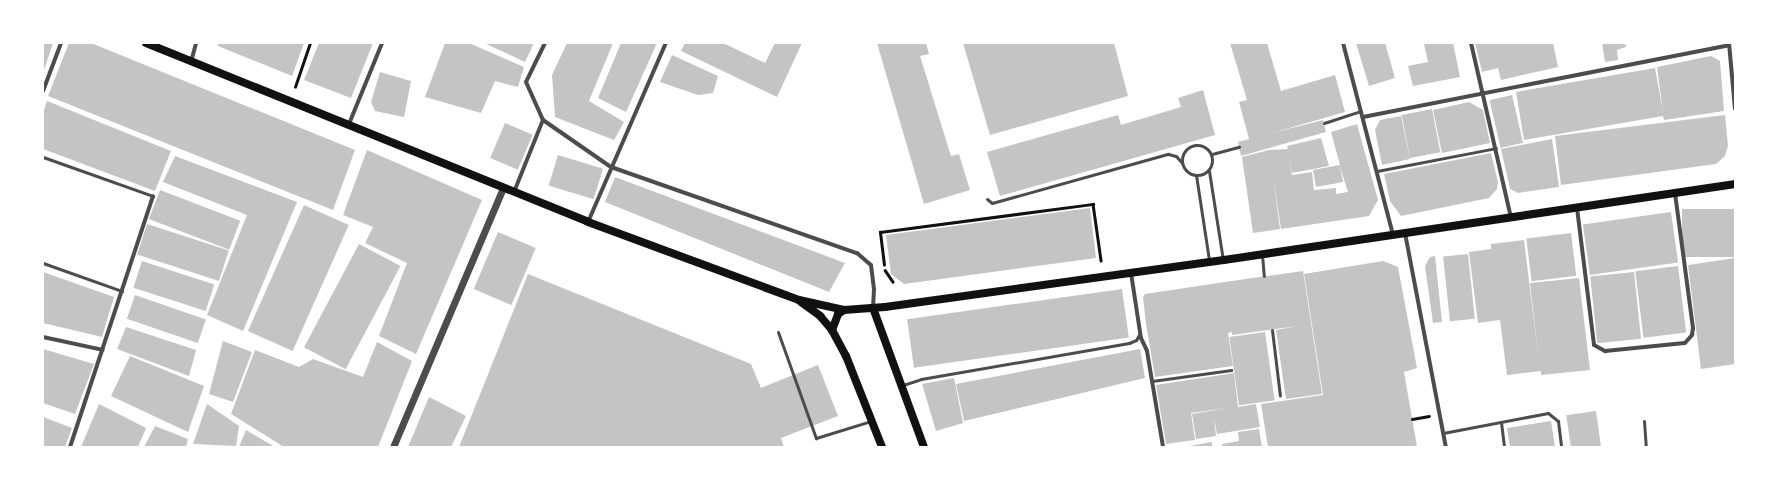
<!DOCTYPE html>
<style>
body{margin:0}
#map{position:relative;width:1778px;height:490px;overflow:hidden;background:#fff;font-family:"PT Sans Narrow",sans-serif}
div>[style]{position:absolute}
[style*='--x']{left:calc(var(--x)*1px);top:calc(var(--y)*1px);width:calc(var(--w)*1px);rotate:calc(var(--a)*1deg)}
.building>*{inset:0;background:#c4c4c4;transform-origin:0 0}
.path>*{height:2.5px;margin:-1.25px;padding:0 1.25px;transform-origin:1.25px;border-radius:1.25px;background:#111}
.service>*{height:3px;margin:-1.5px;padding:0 1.5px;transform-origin:1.5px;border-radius:1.5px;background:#4c4c4c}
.service>.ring{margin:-1.5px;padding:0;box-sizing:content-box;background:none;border:3px solid #4c4c4c;border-radius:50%}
.minor>*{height:4px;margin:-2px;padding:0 2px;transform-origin:2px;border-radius:2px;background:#4c4c4c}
.tertiary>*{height:7px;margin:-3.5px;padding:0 3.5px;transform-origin:3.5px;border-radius:3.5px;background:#4c4c4c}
.secondary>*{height:8px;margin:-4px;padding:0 4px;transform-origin:4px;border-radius:4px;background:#111}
span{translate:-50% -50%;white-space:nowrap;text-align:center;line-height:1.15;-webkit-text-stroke:3px #fff;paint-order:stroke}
.frame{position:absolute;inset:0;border:44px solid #fff;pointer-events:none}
</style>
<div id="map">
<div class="building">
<div style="clip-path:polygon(43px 43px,53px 43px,43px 73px)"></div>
<div style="clip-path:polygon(69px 43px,91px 43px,355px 150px,333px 210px,48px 96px)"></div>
<div style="clip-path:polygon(217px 43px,304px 43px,292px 76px,218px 46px)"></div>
<div style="clip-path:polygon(319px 43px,373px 43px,351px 98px,304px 80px)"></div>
<div style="clip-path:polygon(445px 43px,469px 43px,524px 67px,518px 87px,495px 81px,481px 113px,425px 97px)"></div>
<div style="clip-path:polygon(484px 43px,534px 43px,525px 62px)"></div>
<div style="clip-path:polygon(567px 43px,613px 43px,589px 101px,624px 122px,614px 140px,555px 117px,552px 75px)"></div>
<div style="clip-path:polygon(621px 43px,657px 43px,626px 112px,598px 98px)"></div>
<div style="clip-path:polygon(685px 43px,723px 43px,765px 63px,775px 43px,802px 43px,777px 97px,681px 51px)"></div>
<div style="clip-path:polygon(877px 43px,926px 43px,929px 54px,920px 56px,951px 156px,959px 154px,970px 190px,924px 204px)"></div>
<div style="clip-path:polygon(963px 43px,1114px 43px,1128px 96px,990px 135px)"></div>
<div style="clip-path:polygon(1230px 43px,1267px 43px,1281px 91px,1335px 75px,1345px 112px,1272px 133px,1323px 120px,1326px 132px,1241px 156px,1238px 142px,1249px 139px,1239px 102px,1247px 100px)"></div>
<div style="clip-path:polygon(1356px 43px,1385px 43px,1395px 78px,1369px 86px)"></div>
<div style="clip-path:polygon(1453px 43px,1460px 77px,1413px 86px,1408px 66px,1428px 62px,1424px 44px)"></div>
<div style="clip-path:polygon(1475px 43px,1553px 43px,1558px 67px,1501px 80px,1498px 68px,1482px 72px)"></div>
<div style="clip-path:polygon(1602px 43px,1625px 43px,1626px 47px,1617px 50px,1618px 60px,1605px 62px)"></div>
<div style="clip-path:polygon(672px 55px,718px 76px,713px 93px,698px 95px,660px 82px)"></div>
<div style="clip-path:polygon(1711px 56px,1720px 61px,1724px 111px,1664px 120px,1663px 116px,1524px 140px,1516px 92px,1655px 68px,1663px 112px,1657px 67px)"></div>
<div style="clip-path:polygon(380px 72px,411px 81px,404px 117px,375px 111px,371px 102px)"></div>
<div style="clip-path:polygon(1203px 90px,1215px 135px,1000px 196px,987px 152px,1118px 115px,1121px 125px,1181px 107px,1178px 98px)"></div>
<div style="left:1512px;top:95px;width:49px;height:23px;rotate:77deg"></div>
<div style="clip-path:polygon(47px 101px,171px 151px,155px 191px,43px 149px,43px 113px)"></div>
<div style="clip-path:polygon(1469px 102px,1483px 110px,1490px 143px,1442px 153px,1433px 110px)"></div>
<div style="left:1432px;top:109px;width:44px;height:31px;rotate:79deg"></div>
<div style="clip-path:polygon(1725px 115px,1728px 146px,1725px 156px,1716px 164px,1561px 185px,1555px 136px)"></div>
<div style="clip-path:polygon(1401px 116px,1410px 159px,1382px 165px,1375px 130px,1380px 120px)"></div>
<div style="left:505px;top:123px;width:30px;height:38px;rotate:23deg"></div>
<div style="clip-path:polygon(1357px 124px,1378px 200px,1369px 216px,1281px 229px,1273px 177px,1280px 229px,1253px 233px,1242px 157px,1269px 150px,1288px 149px,1287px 146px,1321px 138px,1329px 166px,1292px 173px,1288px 154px,1292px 175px,1312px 172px,1314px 190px,1336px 188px,1336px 194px,1348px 192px,1340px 167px,1343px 182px,1316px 187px,1313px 170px,1340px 165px,1331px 132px)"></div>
<div style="clip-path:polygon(1552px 139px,1559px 187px,1518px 193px,1510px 189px,1501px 149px)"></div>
<div style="clip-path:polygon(367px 150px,482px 200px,416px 354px,379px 336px,407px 263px,365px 243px,373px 227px,343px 215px)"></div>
<div style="clip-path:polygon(1491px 153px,1498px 182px,1497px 189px,1489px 198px,1401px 216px,1390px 201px,1384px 174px)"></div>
<div style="left:558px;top:155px;width:47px;height:32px;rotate:17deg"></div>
<div style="clip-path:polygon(175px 156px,297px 202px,243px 331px,207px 315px,247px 215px,163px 182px)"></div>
<div style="clip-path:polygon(615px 177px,845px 263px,829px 292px,605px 202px)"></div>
<div style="left:160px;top:190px;width:86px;height:31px;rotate:21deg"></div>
<div style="left:304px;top:205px;width:49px;height:138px;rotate:24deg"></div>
<div style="clip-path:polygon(1090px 208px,1096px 258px,904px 284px,891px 274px,886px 235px)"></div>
<div style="left:1735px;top:209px;width:48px;height:53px;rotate:90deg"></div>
<div style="left:1671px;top:212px;width:51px;height:89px;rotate:82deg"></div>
<div style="left:147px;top:224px;width:86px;height:32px;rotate:18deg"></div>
<div style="left:498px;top:232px;width:41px;height:62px;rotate:23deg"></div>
<div style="left:1571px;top:233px;width:43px;height:45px;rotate:83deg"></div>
<div style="clip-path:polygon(1524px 240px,1539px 362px,1530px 283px,1579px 278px,1590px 370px,1541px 375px,1541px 371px,1507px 375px,1500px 320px,1478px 323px,1469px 252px,1491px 249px,1491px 244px)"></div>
<div style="left:359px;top:244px;width:47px;height:117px;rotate:28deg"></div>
<div style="left:1468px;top:254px;width:65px;height:25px;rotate:84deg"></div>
<div style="clip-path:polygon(1435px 256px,1442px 322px,1433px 323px,1425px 266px,1430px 257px)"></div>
<div style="clip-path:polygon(1735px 258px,1735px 364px,1701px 369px,1688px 265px)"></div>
<div style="left:142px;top:261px;width:76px;height:28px;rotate:18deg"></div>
<div style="clip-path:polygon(1383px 261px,1398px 267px,1417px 368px,1404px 372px,1417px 447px,1268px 447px,1261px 404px,1323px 395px,1304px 274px)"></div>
<div style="left:1678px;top:266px;width:67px;height:43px;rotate:83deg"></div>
<div style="clip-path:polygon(1303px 271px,1322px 394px,1286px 399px,1276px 330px,1298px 326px,1232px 335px,1232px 332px,1228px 333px,1233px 366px,1155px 377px,1146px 324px,1143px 297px,1145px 294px,1225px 282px,1228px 301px,1225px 282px)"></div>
<div style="clip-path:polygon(43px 272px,114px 297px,102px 337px,43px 323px)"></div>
<div style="left:1634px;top:272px;width:67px;height:44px;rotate:84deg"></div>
<div style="clip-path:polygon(528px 274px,751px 364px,761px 388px,818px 365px,838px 416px,781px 438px,784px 447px,459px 447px)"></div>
<div style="left:1122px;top:289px;width:49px;height:217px;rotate:82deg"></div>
<div style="left:135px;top:295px;width:75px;height:25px;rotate:19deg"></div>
<div style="clip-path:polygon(126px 327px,196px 350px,189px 376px,117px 349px)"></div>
<div style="left:1265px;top:332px;width:69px;height:36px;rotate:82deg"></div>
<div style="clip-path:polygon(223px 341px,252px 352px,233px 402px,209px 394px)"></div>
<div style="clip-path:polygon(377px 342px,412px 361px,378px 447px,284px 447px,231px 414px,255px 350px,299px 367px,313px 359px,363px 377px)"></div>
<div style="clip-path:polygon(43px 349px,94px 364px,75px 414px,43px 403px)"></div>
<div style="clip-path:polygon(1140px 349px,1145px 378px,964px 421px,956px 384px)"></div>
<div style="clip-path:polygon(130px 356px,204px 386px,188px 432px,111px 396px)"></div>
<div style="clip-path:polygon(1234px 373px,1238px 407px,1256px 404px,1260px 427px,1217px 434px,1214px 418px,1216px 436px,1196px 439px,1192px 414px,1228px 408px,1191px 413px,1195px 440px,1166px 444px,1156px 385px)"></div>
<div style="clip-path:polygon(954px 378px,963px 423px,936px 431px,922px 384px)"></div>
<div style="clip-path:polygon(429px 397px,466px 416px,451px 447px,408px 447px)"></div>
<div style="clip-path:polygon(99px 404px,146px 428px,138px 447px,81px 447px)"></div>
<div style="clip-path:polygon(207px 404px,239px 426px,236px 446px,193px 444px)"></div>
<div style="left:1596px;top:411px;width:36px;height:30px;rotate:82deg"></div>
<div style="clip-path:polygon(43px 417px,72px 428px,65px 447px,43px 447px)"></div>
<div style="clip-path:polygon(1551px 421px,1555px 447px,1510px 447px,1507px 428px)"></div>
<div style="clip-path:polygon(155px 426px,188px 439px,186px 447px,144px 447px)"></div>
<div style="clip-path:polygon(1259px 429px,1262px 447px,1223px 447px,1222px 444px,1239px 441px,1238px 432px)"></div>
<div style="clip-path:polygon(246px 430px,275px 447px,239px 447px)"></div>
<div style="clip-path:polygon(1212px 442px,1212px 447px,1189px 447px,1189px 446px)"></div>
</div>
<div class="path">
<div style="--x:295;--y:87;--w:46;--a:-71.2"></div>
<div style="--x:884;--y:265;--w:33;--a:-97"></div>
<div style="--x:880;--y:232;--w:215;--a:-7.5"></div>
<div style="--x:1093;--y:204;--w:57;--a:81.9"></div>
<div style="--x:885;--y:270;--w:14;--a:56"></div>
<div style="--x:1412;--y:419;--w:17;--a:-10"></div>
</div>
<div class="service">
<div style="--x:1324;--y:123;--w:39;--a:-18"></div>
<div class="ring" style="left:1182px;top:145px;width:27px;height:27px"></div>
<div style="--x:1212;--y:154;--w:28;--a:-15"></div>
<div style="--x:43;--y:157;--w:117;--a:19.5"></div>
<div style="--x:1209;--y:171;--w:90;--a:81.1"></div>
<div style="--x:1377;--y:171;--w:121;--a:-10.9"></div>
<div style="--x:1196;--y:175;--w:86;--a:81.3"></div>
<div style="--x:987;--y:199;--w:6;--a:39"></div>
<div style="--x:992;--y:203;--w:183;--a:-15.6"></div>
<div style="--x:1168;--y:154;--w:8;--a:14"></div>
<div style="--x:1176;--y:156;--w:9;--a:49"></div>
<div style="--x:1262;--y:255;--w:21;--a:85"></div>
<div style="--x:43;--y:263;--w:84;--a:19.5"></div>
<div style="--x:1272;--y:330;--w:66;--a:83.1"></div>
<div style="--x:778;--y:332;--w:113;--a:70.3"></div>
<div style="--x:816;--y:438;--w:58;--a:-17.2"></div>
<div style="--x:1152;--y:381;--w:80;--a:-7.9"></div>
<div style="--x:903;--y:385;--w:19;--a:-18"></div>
<div style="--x:921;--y:379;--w:211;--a:-9.8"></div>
<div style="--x:1129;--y:343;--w:8;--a:-23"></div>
<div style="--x:1136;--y:340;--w:8;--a:-60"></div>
<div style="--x:1644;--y:421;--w:26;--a:86"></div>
<div style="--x:1501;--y:422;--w:25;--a:83"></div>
<div style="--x:1443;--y:433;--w:107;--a:-10.8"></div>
<div style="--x:1548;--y:413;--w:13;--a:39"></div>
<div style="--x:1558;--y:421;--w:26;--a:83"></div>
</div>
<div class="minor">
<div style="--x:545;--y:43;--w:43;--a:116"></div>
<div style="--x:526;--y:82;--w:42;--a:65.9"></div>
<div style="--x:543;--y:120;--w:83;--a:34.7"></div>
<div style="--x:611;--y:167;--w:261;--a:19.3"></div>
<div style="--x:857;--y:253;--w:18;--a:41"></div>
<div style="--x:871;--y:265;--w:24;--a:83"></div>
<div style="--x:874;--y:289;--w:19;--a:93"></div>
<div style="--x:1343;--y:43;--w:198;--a:75.4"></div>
<div style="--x:1471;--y:43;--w:180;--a:77.1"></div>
<div style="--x:1729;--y:43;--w:66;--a:84.8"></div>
<div style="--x:191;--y:62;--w:20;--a:-75"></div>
<div style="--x:43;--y:91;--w:51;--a:-69.4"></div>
<div style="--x:1363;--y:117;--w:373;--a:-11.1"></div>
<div style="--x:349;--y:124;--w:87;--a:-67.8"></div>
<div style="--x:514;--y:192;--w:78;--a:-68.1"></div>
<div style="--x:1577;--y:208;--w:138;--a:82.9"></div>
<div style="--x:1594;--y:345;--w:13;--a:29"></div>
<div style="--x:1605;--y:351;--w:80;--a:-5.7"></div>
<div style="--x:1685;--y:343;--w:11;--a:-49"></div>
<div style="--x:1692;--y:335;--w:7;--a:-82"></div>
<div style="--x:1693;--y:328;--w:136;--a:-97.6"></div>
<div style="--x:588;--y:222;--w:195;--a:-66.5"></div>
<div style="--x:1405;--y:233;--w:218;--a:79.2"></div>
<div style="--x:1131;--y:273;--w:66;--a:81.3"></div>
<div style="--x:1141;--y:338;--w:14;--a:65"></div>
<div style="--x:1147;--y:351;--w:97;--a:80.5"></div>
<div style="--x:43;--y:337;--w:61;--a:12.2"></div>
<div style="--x:70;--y:447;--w:264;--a:-71.7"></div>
</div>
<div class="tertiary">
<div style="--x:393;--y:447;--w:281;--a:-67"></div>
</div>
<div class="secondary">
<div style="--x:146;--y:43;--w:477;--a:22"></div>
<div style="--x:588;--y:222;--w:225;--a:20.3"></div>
<div style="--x:799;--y:300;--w:46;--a:12.5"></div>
<div style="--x:844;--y:310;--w:41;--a:-4.2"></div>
<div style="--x:885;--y:307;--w:342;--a:-7.9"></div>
<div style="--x:1224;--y:260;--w:517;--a:-8.46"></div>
<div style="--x:801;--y:302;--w:24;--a:36"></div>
<div style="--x:820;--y:316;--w:18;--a:49"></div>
<div style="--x:832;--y:330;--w:30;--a:62"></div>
<div style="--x:846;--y:356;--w:98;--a:68.4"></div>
<div style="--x:873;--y:308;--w:148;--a:69.9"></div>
<div style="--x:832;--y:330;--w:17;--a:-69"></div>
<div style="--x:838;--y:314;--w:7;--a:-34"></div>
</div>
<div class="frame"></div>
</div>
